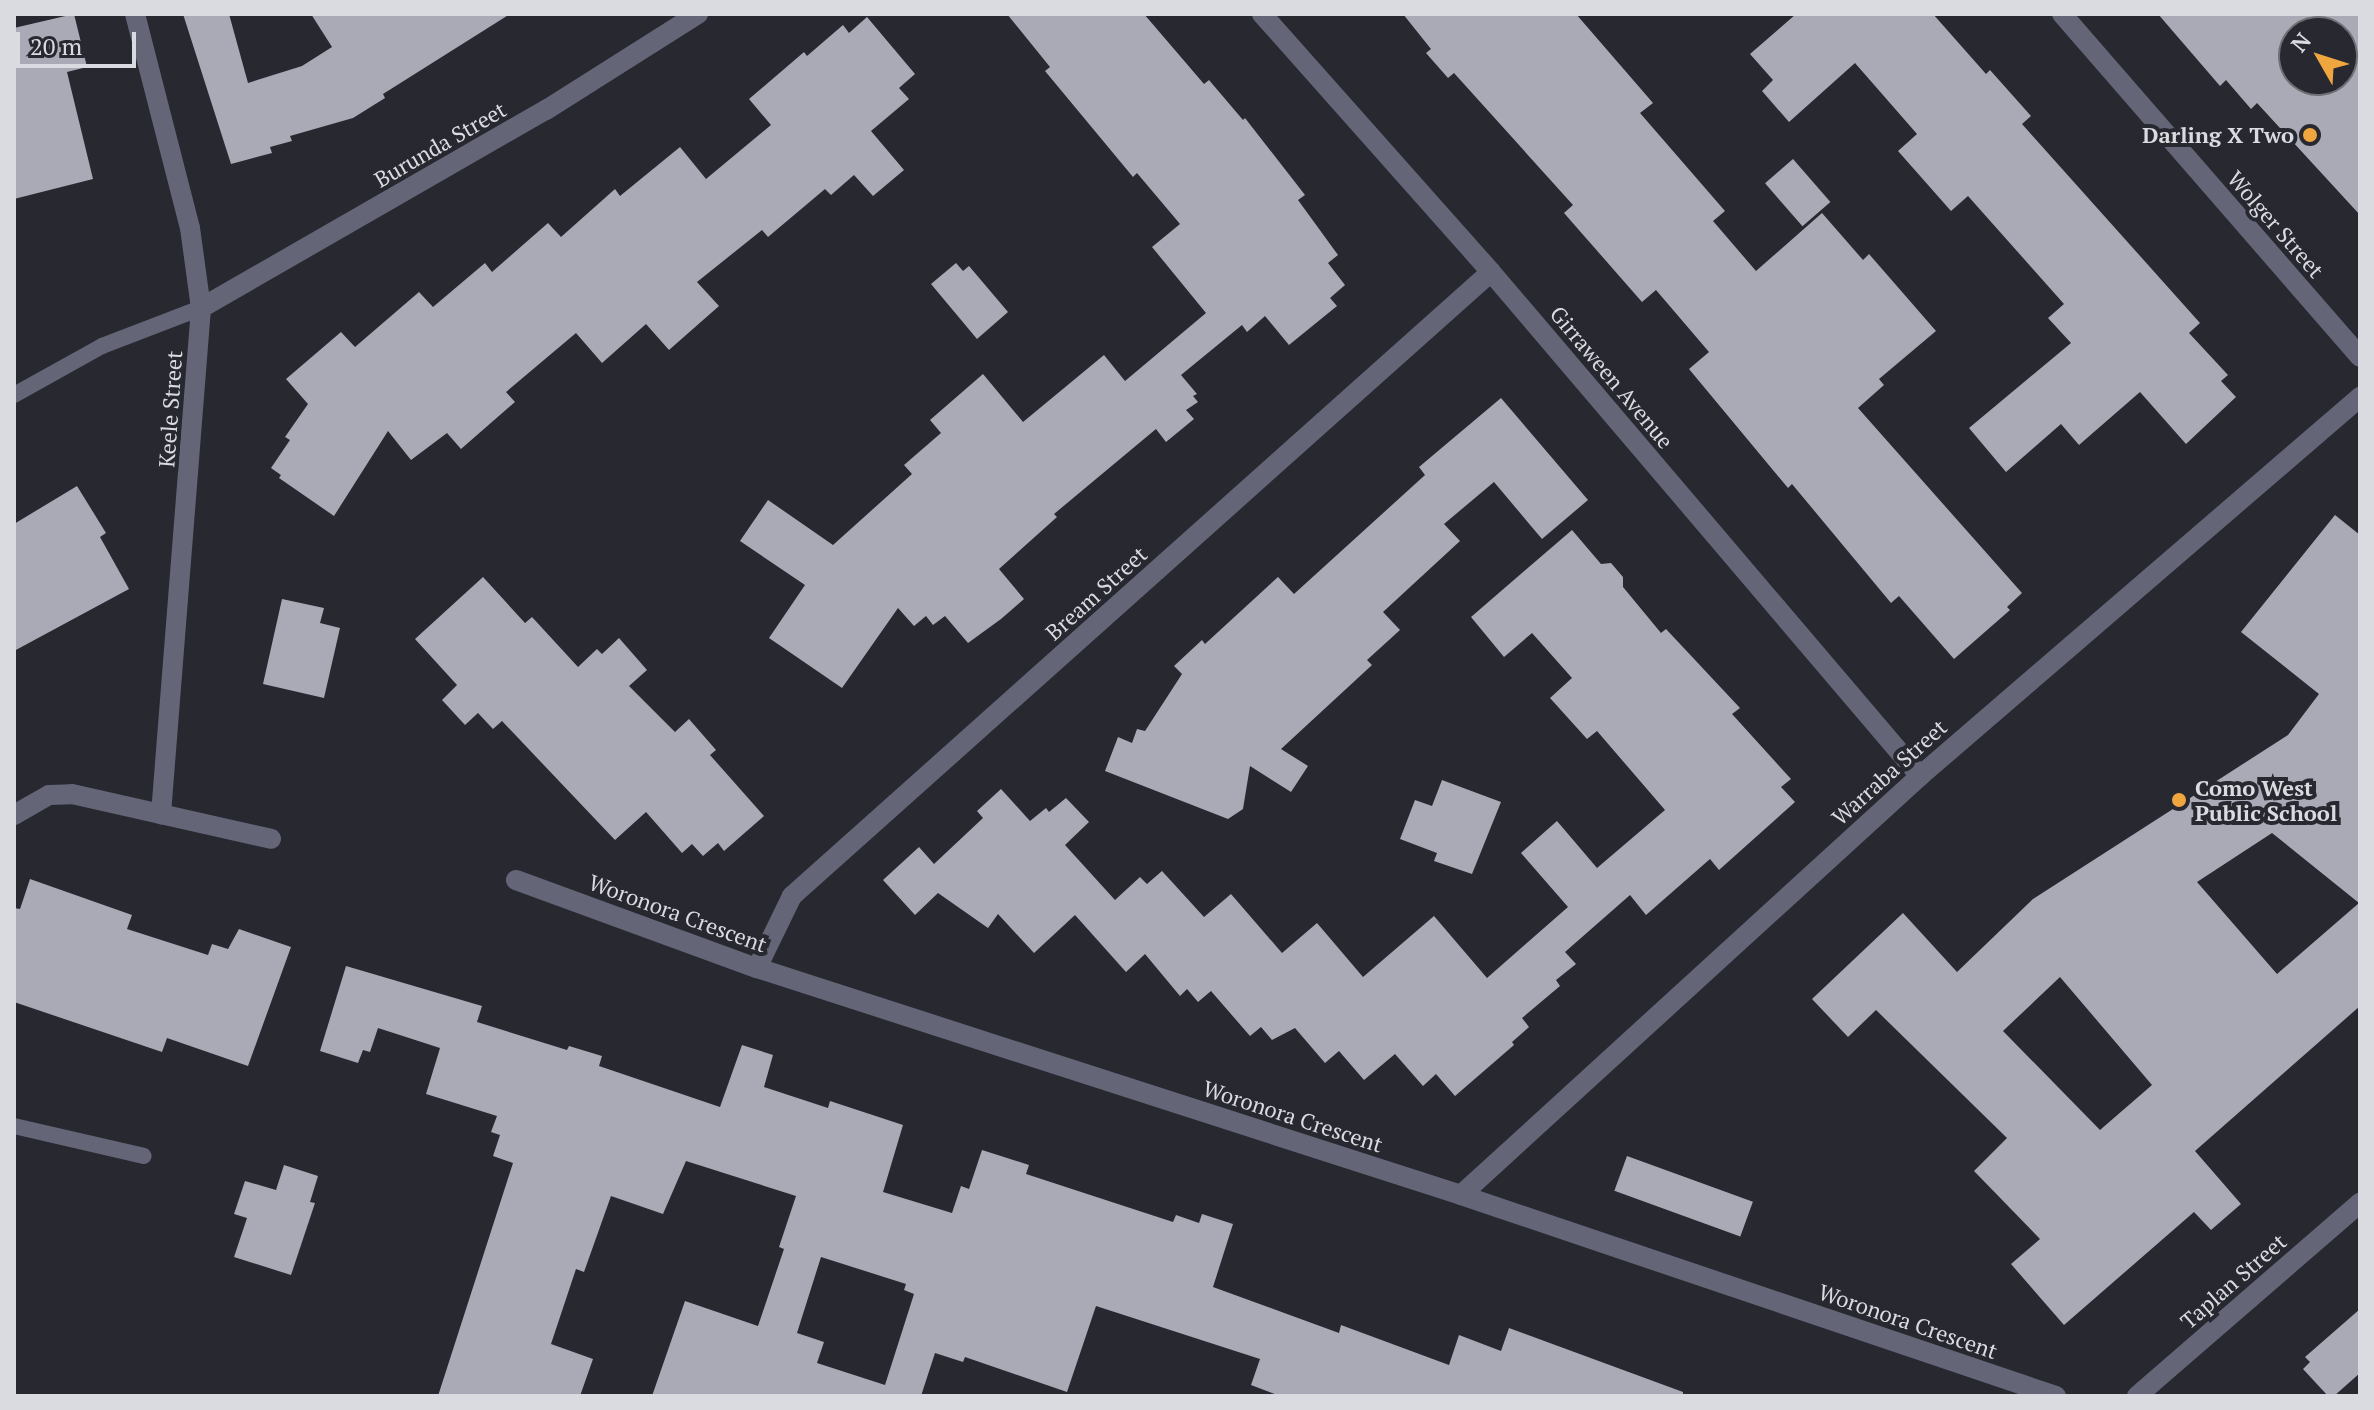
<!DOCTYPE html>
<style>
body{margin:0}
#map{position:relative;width:2374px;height:1410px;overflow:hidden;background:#272830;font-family:"PT Serif",serif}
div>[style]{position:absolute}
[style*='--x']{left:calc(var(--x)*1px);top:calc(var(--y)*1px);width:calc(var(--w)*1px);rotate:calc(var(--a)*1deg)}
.building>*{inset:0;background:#a9aab5;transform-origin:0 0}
.service>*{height:16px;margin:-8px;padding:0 8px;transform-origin:8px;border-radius:8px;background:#646678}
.minor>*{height:20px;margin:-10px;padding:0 10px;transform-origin:10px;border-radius:10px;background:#646678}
.tertiary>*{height:20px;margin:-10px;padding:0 10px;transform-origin:10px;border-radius:10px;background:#646678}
.dots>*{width:22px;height:22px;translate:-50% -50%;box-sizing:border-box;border:4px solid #272830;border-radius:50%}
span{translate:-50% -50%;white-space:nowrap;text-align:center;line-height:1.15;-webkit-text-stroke:8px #272830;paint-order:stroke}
.poi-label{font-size:22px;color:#dadbe0;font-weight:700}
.right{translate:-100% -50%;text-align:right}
.left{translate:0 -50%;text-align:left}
.street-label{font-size:22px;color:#dadbe0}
.frame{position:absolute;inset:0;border:16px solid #dadbe0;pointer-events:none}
.north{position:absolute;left:2278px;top:16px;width:80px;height:80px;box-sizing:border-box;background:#272830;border:2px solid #6f7076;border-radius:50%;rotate:309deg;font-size:22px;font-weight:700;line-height:32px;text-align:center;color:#dadbe0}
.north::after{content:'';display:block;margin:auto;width:28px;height:36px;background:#f0a63f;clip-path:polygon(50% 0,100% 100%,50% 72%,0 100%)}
.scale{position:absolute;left:16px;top:32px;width:120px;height:36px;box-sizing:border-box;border:4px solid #dadbe0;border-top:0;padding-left:10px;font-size:24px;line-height:28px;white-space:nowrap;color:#dadbe0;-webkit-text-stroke:6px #272830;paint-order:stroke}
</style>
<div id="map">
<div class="building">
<div style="clip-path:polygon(74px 14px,87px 67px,67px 72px,93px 179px,14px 199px,14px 28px)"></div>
<div style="clip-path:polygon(183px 14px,229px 14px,248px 83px,302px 66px,332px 47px,311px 14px,510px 14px,383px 94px,385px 98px,353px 118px,290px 136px,292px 141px,270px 147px,272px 153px,231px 164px)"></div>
<div style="clip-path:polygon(1007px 14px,1144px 14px,1204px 84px,1209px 80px,1243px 120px,1245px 118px,1305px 195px,1298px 200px,1338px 255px,1328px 263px,1345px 285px,1330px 298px,1337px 306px,1289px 345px,1265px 316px,1247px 332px,1242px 325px,1181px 375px,1197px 394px,1193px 396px,1198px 402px,1186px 410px,1194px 419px,1166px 442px,1156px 429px,1054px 514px,1057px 517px,999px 569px,1024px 599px,1001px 619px,968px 643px,945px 616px,933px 625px,926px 616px,914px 626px,898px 608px,842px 688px,769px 638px,805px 585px,740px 541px,768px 500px,833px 545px,912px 474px,904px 465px,941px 433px,930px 420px,983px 374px,1023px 422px,1104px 355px,1125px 381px,1206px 313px,1152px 247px,1180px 224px,1137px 173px,1133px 177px,1045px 71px,1050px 67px)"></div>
<div style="clip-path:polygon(1403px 14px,1576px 14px,1653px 103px,1640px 113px,1725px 211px,1713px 221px,1756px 271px,1822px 213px,1863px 260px,1869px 254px,1936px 331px,1879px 379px,1884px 385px,1858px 408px,2022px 593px,2007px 607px,2010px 610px,1954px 659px,1899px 596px,1891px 603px,1792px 484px,1788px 488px,1689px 369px,1709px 352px,1656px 290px,1642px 302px,1564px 213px,1573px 205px,1454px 73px,1448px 78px,1426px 53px,1431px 49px)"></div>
<div style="clip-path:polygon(1796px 14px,1933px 14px,1986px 74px,1990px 70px,2031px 116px,2022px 124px,2200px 323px,2189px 333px,2228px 375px,2221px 381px,2236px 397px,2186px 444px,2140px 392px,2079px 445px,2061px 424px,2006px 472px,1969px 428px,2071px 343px,2048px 318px,2064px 304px,1968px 196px,1951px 211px,1898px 151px,1917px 134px,1855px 63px,1789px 122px,1762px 91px,1773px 80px,1750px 54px)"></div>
<div style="clip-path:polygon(evenodd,2158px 14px,2360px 14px,2360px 215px,2257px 103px,2251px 109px,2226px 80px,2220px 86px,2158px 14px,2294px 32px,2342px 32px,2342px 80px,2294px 80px,2294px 32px)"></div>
<div style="clip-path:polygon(867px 17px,915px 74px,899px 88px,909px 99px,871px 131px,904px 170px,873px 196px,854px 175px,831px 195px,825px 189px,768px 237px,762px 230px,697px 282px,719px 306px,669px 350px,646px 324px,602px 363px,576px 333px,506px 392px,515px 402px,461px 449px,447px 433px,411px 460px,388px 431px,334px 516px,279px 478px,281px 475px,271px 468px,290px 440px,285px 437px,308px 404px,286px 379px,341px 332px,355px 347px,419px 292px,433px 307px,485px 263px,492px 272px,548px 223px,561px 237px,615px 189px,620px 196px,680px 147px,706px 179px,771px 125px,749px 99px,804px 52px,807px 56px,843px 25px,849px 33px)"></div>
<div style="left:1793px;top:159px;width:57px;height:37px;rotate:49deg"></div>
<div style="clip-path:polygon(956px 263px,963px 271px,969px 266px,1008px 312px,977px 339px,931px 284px)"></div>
<div style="clip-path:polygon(1501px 398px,1588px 500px,1542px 539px,1494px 482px,1444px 524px,1460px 541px,1383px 612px,1400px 630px,1367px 660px,1372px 665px,1281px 749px,1308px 766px,1291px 792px,1250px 766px,1243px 809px,1228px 819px,1105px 771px,1118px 737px,1132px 743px,1137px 729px,1145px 731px,1182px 674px,1174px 666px,1202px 640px,1205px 644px,1278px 577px,1294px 594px,1425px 475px,1419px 467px)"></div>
<div style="clip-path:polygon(77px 486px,106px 533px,100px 537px,129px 589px,14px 651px,14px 524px)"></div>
<div style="clip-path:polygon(evenodd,2335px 515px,2360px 535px,2360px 1006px,2195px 1151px,2241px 1204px,2211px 1230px,2194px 1212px,2064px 1325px,2011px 1264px,2040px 1239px,1974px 1171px,2007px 1138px,1876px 1010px,1848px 1037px,1812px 999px,1903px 913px,1957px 972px,2033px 899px,2288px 735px,2319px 694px,2241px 632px,2335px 515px,2272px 833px,2359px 903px,2277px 974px,2197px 882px,2272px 833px,2335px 515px,2060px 977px,2152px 1085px,2100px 1130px,2003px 1031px,2060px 977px)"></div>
<div style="clip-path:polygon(1572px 530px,1601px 564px,1611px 563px,1623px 577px,1623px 587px,1661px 633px,1666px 629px,1740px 708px,1732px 714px,1791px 779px,1781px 787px,1795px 802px,1719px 870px,1710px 859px,1646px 915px,1630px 895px,1565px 952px,1576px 964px,1556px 980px,1560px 986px,1522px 1018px,1529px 1027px,1512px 1042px,1514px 1045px,1455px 1096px,1436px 1074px,1423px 1086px,1395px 1054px,1364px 1080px,1339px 1051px,1325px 1063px,1295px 1028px,1272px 1040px,1261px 1027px,1250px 1036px,1211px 991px,1198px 1002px,1187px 989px,1180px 996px,1145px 954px,1126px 972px,1075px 915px,1034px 953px,998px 914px,988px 928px,938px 893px,915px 915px,883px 880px,919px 847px,934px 864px,983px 818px,977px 811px,1001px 789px,1030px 821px,1046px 808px,1049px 812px,1066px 798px,1089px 822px,1065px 845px,1115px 900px,1140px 877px,1147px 884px,1162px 871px,1204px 917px,1231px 894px,1282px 953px,1317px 923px,1363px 977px,1434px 916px,1487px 978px,1568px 907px,1521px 853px,1557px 821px,1597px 868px,1665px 810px,1597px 731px,1587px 739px,1550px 698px,1572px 678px,1532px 633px,1504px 657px,1471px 617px)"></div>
<div style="clip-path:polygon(483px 577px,525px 623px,532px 617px,578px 667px,597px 649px,602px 654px,619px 638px,647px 670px,629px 686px,675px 732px,689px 719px,716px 750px,710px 755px,764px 816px,724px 851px,718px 843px,703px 856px,692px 844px,682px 853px,646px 812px,615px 840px,502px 721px,493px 729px,478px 713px,465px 725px,442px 700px,457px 685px,415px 639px)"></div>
<div style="clip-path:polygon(282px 599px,324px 608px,320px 623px,340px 628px,324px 698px,263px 684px)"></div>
<div style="clip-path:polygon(1442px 780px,1501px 802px,1472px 874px,1434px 861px,1437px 853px,1400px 839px,1415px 800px,1432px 806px)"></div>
<div style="clip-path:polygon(30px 879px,132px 915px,127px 929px,208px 955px,212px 944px,228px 949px,239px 929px,291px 947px,248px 1066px,167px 1038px,162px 1052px,14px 1002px,14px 908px,20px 909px)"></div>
<div style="clip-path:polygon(evenodd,346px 966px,482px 1006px,477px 1022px,567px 1050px,569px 1046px,602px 1056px,599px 1066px,720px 1107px,742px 1045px,773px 1055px,764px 1087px,828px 1108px,830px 1101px,903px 1125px,883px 1192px,952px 1213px,961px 1186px,969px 1189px,982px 1150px,1029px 1165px,1026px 1174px,1173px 1222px,1176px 1215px,1199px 1223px,1202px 1214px,1233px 1224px,1213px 1287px,1339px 1333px,1341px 1325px,1449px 1365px,1459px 1335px,1501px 1351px,1509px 1328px,1683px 1392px,1683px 1396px,1280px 1396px,1251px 1385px,1260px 1359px,1096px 1306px,1067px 1392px,965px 1357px,963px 1362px,935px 1353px,921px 1396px,652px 1396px,685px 1301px,758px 1326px,784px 1249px,779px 1247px,796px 1196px,686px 1161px,663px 1214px,611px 1196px,584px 1272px,576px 1269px,551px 1344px,593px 1359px,580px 1396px,438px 1396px,513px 1163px,493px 1156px,500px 1135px,491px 1132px,497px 1116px,426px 1094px,440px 1048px,378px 1028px,370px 1052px,363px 1050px,358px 1063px,320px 1051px,346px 966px,821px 1257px,906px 1284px,904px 1290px,914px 1294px,885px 1385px,817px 1363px,824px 1342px,797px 1333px,821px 1257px)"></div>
<div style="left:1627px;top:1156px;width:134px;height:37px;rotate:20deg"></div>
<div style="clip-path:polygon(284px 1165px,318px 1176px,310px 1202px,315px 1203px,291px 1275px,234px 1257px,247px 1218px,234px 1214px,245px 1181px,276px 1190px)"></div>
<div style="clip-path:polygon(2360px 1309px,2360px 1373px,2334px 1396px,2328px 1396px,2303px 1369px,2310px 1362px,2305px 1357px)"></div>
</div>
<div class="service">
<div style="--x:14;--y:395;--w:101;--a:-29.1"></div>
<div style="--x:102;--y:346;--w:106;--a:-21"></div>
<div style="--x:14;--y:1126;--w:133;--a:13"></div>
</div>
<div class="minor">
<div style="--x:135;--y:14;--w:221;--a:75.6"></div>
<div style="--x:190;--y:228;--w:81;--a:82.2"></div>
<div style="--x:201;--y:308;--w:508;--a:94.52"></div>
<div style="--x:1262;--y:14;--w:345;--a:48.4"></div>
<div style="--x:1491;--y:272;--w:662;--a:49.6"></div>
<div style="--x:201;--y:308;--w:398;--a:-29.9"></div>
<div style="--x:546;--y:110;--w:180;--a:-32.3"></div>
<div style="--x:14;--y:815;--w:40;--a:-29.7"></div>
<div style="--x:49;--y:795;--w:23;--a:-2"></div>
<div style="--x:72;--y:794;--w:204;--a:12.7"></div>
<div style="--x:516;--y:880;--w:257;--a:20.1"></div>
<div style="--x:757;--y:968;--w:740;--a:17.87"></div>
<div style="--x:1461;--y:1195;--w:628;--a:18.67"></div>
<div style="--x:757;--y:968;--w:80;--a:-64.1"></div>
<div style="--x:792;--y:896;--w:937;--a:-41.76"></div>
<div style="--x:1461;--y:1195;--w:621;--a:-42.39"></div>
<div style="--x:1920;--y:776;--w:581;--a:-40.74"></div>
<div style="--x:2137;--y:1396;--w:295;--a:-40.9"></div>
</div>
<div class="tertiary">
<div style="--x:2062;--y:14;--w:454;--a:49"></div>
</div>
<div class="dots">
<div style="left:2310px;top:135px;background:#f0a63f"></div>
<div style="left:2179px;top:800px;background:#f0a63f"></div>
</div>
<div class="poi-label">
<span class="right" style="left:2294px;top:135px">Darling X Two</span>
<span class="left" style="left:2195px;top:800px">Como West<br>Public School</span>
</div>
<div class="street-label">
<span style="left:440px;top:144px;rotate:-30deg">Burunda Street</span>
<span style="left:2276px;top:224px;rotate:49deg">Wolger Street</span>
<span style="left:1612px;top:377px;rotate:50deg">Girraween Avenue</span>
<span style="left:170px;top:409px;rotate:-86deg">Keele Street</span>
<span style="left:1096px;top:593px;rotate:-42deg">Bream Street</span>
<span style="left:1889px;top:772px;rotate:-42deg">Warraba Street</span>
<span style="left:678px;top:913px;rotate:20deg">Woronora Crescent</span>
<span style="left:1293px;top:1116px;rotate:18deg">Woronora Crescent</span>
<span style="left:2233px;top:1281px;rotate:-41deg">Taplan Street</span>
<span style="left:1908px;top:1321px;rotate:19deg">Woronora Crescent</span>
</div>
<div class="frame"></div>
<div class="north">N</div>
<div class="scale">20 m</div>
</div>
